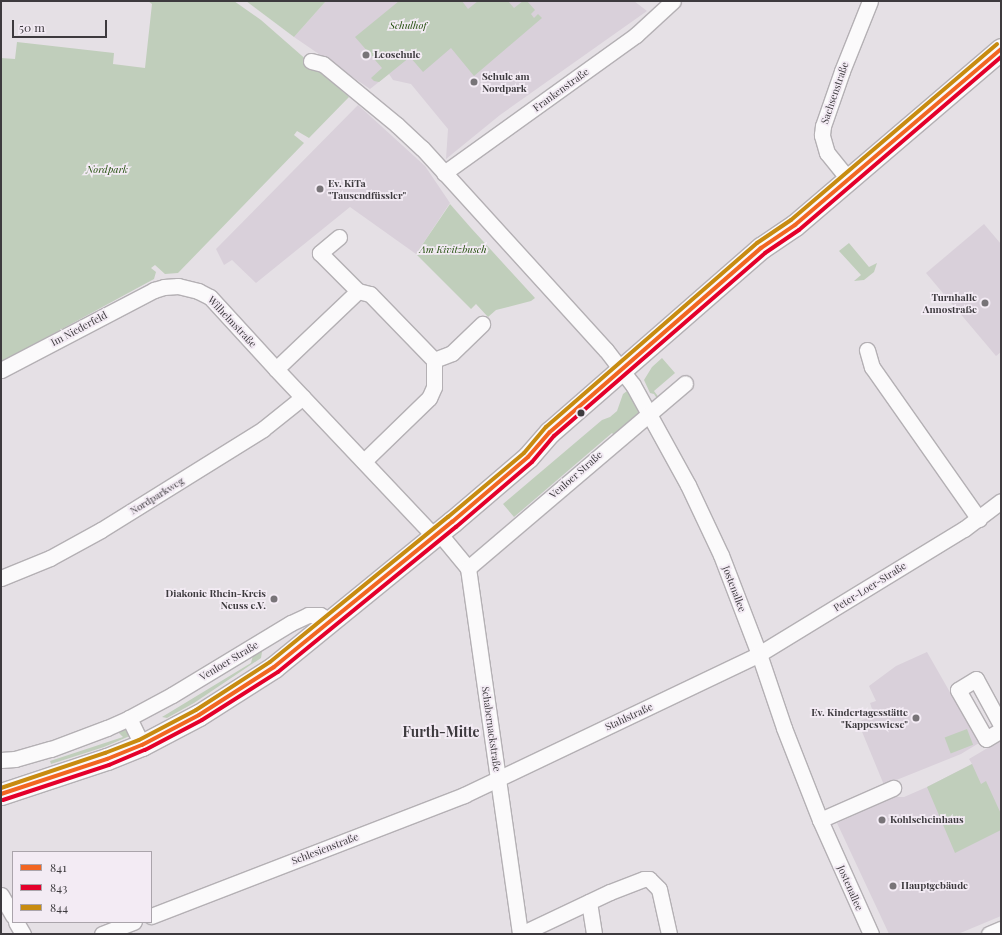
<!DOCTYPE html>
<meta charset="utf-8">
<style>
body{margin:0}
#map{position:relative;width:1002px;height:935px;overflow:hidden;background:#e5e0e5;font-family:"Playfair Display",serif}
div>[style]{position:absolute}
[style*='--x']{left:calc(var(--x)*1px);top:calc(var(--y)*1px);width:calc(var(--w)*1px);rotate:calc(var(--a)*1deg)}
.built>*{inset:0;background:#d9d0da}
.green>*{inset:0;background:#c0cebb;transform-origin:0 0}
.roads{filter:drop-shadow(1px 0 #b4b0b4) drop-shadow(-1px 0 #b4b0b4) drop-shadow(0 1px #b4b0b4) drop-shadow(0 -1px #b4b0b4)}
.street>*{height:15px;margin:-7.5px;padding:0 7.5px;transform-origin:7.5px;border-radius:7.5px;background:#fbfafb}
.secondary>*{height:21px;margin:-10.5px;padding:0 10.5px;transform-origin:10.5px;border-radius:10.5px;background:#fbfafb}
.bus-1>*{height:4px;margin:-2px;padding:0 2px;transform-origin:2px;border-radius:2px;background:#f26522}
.bus-2>*{height:4px;margin:-2px;padding:0 2px;transform-origin:2px;border-radius:2px;background:#e4002b}
.bus-3>*{height:4px;margin:-2px;padding:0 2px;transform-origin:2px;border-radius:2px;background:#c88b10}
.dots>*{width:11px;height:11px;translate:-50% -50%;box-sizing:border-box;border:2px solid #f3ebf4;border-radius:50%}
span{translate:-50% -50%;white-space:nowrap;text-align:center;line-height:1.15;-webkit-text-stroke:3.5px #f3ebf4;paint-order:stroke}
.park-label{font-size:10px;color:#224e0b;font-style:italic}
.poi-label{font-size:10px;color:#3d3a3e;font-weight:700}
.left{translate:0 -50%;text-align:left}
.right{translate:-100% -50%;text-align:right}
.street-label{font-size:10px;color:#3d3a3e}
.district-label{font-size:14px;color:#3d3a3e;font-weight:700}
.frame{position:absolute;inset:0;border:2px solid #3d3a3e;pointer-events:none}
.legend{position:absolute;left:12px;top:851px;width:140px;height:72px;box-sizing:border-box;background:#f3ebf4;border:1px solid #aaa4ab;margin:0;padding:5px 7px;list-style:none;font-size:12px;color:#3d3a3e}
.legend li{display:flex;align-items:center;gap:8px;height:20px}
.legend b{width:20px;border:1px solid #aaa4ab}
.scale{position:absolute;left:12px;top:20px;width:95px;height:18px;box-sizing:border-box;border:2px solid #3d3a3e;border-top:0;padding-left:5px;font-size:12px;line-height:14px;white-space:nowrap;color:#3d3a3e;-webkit-text-stroke:3px #f3ebf4;paint-order:stroke}
</style>
<div id="map">
<div class="built">
<div style="clip-path:polygon(326px 1px,634px 1px,647px 11px,500px 115px,446px 159px,448px 129px,411px 84px,393px 80px,389px 74px,370px 89px,294px 37px)"></div>
<div style="clip-path:polygon(358px 105px,425px 166px,450px 203px,416px 254px,350px 207px,256px 283px,232px 260px,224px 265px,216px 249px)"></div>
<div style="clip-path:polygon(984px 224px,1001px 244px,1001px 352px,996px 356px,926px 273px)"></div>
<div style="clip-path:polygon(927px 652px,979px 743px,961px 754px,884px 785px,858px 722px,874px 715px,870px 703px,876px 701px,869px 686px,896px 666px)"></div>
<div style="clip-path:polygon(1001px 740px,1001px 916px,958px 934px,889px 934px,837px 823px,894px 797px,904px 797px,927px 787px,972px 764px,969px 759px)"></div>
</div>
<div class="green">
<div style="clip-path:polygon(148px 1px,234px 1px,261px 20px,349px 97px,309px 138px,297px 131px,294px 135px,304px 143px,178px 273px,165px 274px,155px 265px,151px 268px,156px 272px,154px 279px,1px 362px,1px 58px,15px 59px,17px 42px,114px 53px,113px 64px,145px 68px,152px 4px)"></div>
<div style="clip-path:polygon(246px 1px,326px 1px,294px 37px)"></div>
<div style="clip-path:polygon(399px 1px,462px 1px,468px 9px,478px 1px,508px 1px,514px 8px,523px 1px,527px 1px,535px 10px,531px 14px,534px 18px,538px 14px,542px 18px,474px 76px,451px 48px,423px 72px,410px 57px,379px 82px,374px 81px,371px 78px,382px 68px,355px 37px)"></div>
<div style="clip-path:polygon(450px 204px,471px 228px,535px 298px,531px 301px,496px 310px,488px 317px,476px 304px,471px 309px,416px 254px)"></div>
<div style="clip-path:polygon(849px 243px,869px 267px,877px 263px,874px 272px,864px 280px,854px 281px,861px 275px,839px 251px)"></div>
<div style="clip-path:polygon(662px 358px,675px 373px,654px 391px,660px 399px,658px 400px,654px 394px,650px 393px,644px 380px,652px 367px)"></div>
<div style="clip-path:polygon(627px 391px,632px 393px,641px 409px,640px 416px,616px 437px,612px 433px,514px 517px,503px 504px,602px 420px,610px 417px,617px 411px,623px 394px)"></div>
<div style="clip-path:polygon(260px 648px,262px 652px,261px 658px,194px 703px,167px 718px,162px 717px,251px 663px,254px 651px)"></div>
<div style="clip-path:polygon(126px 728px,132px 735px,104px 747px,51px 764px,50px 761px,123px 737px,117px 731px)"></div>
<div style="left:967px;top:729px;width:17px;height:24px;rotate:69deg"></div>
<div style="clip-path:polygon(972px 764px,981px 784px,986px 781px,1001px 814px,1001px 830px,955px 853px,927px 787px)"></div>
</div>
<div class="roads">
<div class="street">
<div style="--x:311;--y:61;--w:12;--a:14"></div>
<div style="--x:323;--y:64;--w:96;--a:39.5"></div>
<div style="--x:397;--y:125;--w:34;--a:43"></div>
<div style="--x:422;--y:148;--w:273;--a:47.7"></div>
<div style="--x:606;--y:350;--w:44;--a:52.4"></div>
<div style="--x:633;--y:385;--w:114;--a:61.2"></div>
<div style="--x:688;--y:485;--w:77;--a:64.8"></div>
<div style="--x:721;--y:555;--w:106;--a:69"></div>
<div style="--x:759;--y:654;--w:78;--a:71.3"></div>
<div style="--x:784;--y:728;--w:99;--a:68.6"></div>
<div style="--x:820;--y:820;--w:125;--a:65.9"></div>
<div style="--x:444;--y:173;--w:236;--a:-35.7"></div>
<div style="--x:636;--y:35;--w:50;--a:-42.6"></div>
<div style="--x:849;--y:180;--w:35;--a:-129"></div>
<div style="--x:827;--y:153;--w:19;--a:-106"></div>
<div style="--x:822;--y:135;--w:9;--a:-84"></div>
<div style="--x:823;--y:126;--w:58;--a:-70.9"></div>
<div style="--x:842;--y:71;--w:75;--a:-68.2"></div>
<div style="--x:339;--y:237;--w:25;--a:140"></div>
<div style="--x:320;--y:253;--w:54;--a:45"></div>
<div style="--x:358;--y:291;--w:12;--a:14"></div>
<div style="--x:370;--y:294;--w:92;--a:45.9"></div>
<div style="--x:434;--y:360;--w:27;--a:90"></div>
<div style="--x:434;--y:387;--w:12;--a:114"></div>
<div style="--x:429;--y:398;--w:91;--a:135.9"></div>
<div style="--x:867;--y:350;--w:18;--a:74"></div>
<div style="--x:872;--y:367;--w:186;--a:54.9"></div>
<div style="--x:434;--y:360;--w:19;--a:-21"></div>
<div style="--x:452;--y:353;--w:42;--a:-44"></div>
<div style="--x:276;--y:369;--w:113;--a:-43.6"></div>
<div style="--x:1;--y:370;--w:173;--a:-27.6"></div>
<div style="--x:154;--y:290;--w:10;--a:-17"></div>
<div style="--x:164;--y:287;--w:14;--a:-4"></div>
<div style="--x:178;--y:286;--w:21;--a:14"></div>
<div style="--x:198;--y:291;--w:13;--a:27"></div>
<div style="--x:210;--y:297;--w:98;--a:47.5"></div>
<div style="--x:276;--y:369;--w:231;--a:46.6"></div>
<div style="--x:439;--y:533;--w:45;--a:50.4"></div>
<div style="--x:468;--y:568;--w:370;--a:81.9"></div>
<div style="--x:468;--y:568;--w:285;--a:-40.4"></div>
<div style="--x:1;--y:578;--w:53;--a:-22.2"></div>
<div style="--x:50;--y:558;--w:58;--a:-28.8"></div>
<div style="--x:101;--y:530;--w:191;--a:-31.9"></div>
<div style="--x:263;--y:429;--w:51;--a:-38.7"></div>
<div style="--x:129;--y:718;--w:49;--a:-28.1"></div>
<div style="--x:172;--y:695;--w:139;--a:-31.2"></div>
<div style="--x:291;--y:623;--w:19;--a:-25"></div>
<div style="--x:308;--y:615;--w:12;--a:0"></div>
<div style="--x:320;--y:615;--w:12;--a:31"></div>
<div style="--x:1001;--y:725;--w:52;--a:-118.5"></div>
<div style="--x:976;--y:679;--w:21;--a:149"></div>
<div style="--x:958;--y:690;--w:56;--a:60.3"></div>
<div style="--x:986;--y:739;--w:17;--a:-31"></div>
<div style="--x:1;--y:760;--w:14;--a:-4"></div>
<div style="--x:15;--y:759;--w:37;--a:-16"></div>
<div style="--x:51;--y:749;--w:60;--a:-20.6"></div>
<div style="--x:107;--y:728;--w:24;--a:-24"></div>
<div style="--x:129;--y:718;--w:30;--a:64"></div>
<div style="--x:820;--y:820;--w:80;--a:-23.7"></div>
<div style="--x:1;--y:895;--w:24;--a:60"></div>
<div style="--x:589;--y:902;--w:32;--a:81"></div>
<div style="--x:151;--y:916;--w:336;--a:-21.1"></div>
<div style="--x:464;--y:795;--w:327;--a:-25.5"></div>
<div style="--x:759;--y:654;--w:240;--a:-31.4"></div>
<div style="--x:964;--y:529;--w:46;--a:-37.1"></div>
<div style="--x:16;--y:922;--w:14;--a:60"></div>
<div style="--x:102;--y:934;--w:34;--a:-21"></div>
<div style="--x:521;--y:934;--w:98;--a:-25.3"></div>
<div style="--x:610;--y:892;--w:36;--a:-21"></div>
<div style="--x:644;--y:879;--w:5;--a:0"></div>
<div style="--x:649;--y:879;--w:14;--a:45"></div>
<div style="--x:659;--y:889;--w:46;--a:77.5"></div>
<div style="--x:989;--y:934;--w:13;--a:-23"></div>
</div>
<div class="secondary">
<div style="--x:1;--y:794;--w:112;--a:-18.3"></div>
<div style="--x:107;--y:759;--w:38;--a:-22"></div>
<div style="--x:142;--y:745;--w:64;--a:-27.8"></div>
<div style="--x:199;--y:715;--w:89;--a:-32.6"></div>
<div style="--x:274;--y:667;--w:230;--a:-39.2"></div>
<div style="--x:452;--y:522;--w:100;--a:-40.5"></div>
<div style="--x:528;--y:457;--w:33;--a:-49"></div>
<div style="--x:550;--y:432;--w:280;--a:-41.1"></div>
<div style="--x:761;--y:248;--w:41;--a:-34.1"></div>
<div style="--x:795;--y:225;--w:271;--a:-40.5"></div>
</div>
</div>
<div class="bus-1">
<div style="--x:1;--y:794;--w:112;--a:-18.3"></div>
<div style="--x:107;--y:759;--w:38;--a:-22"></div>
<div style="--x:142;--y:745;--w:64;--a:-27.8"></div>
<div style="--x:199;--y:715;--w:89;--a:-32.6"></div>
<div style="--x:274;--y:667;--w:230;--a:-39.2"></div>
<div style="--x:452;--y:522;--w:100;--a:-40.5"></div>
<div style="--x:528;--y:457;--w:33;--a:-49"></div>
<div style="--x:550;--y:432;--w:280;--a:-41.1"></div>
<div style="--x:761;--y:248;--w:41;--a:-34.1"></div>
<div style="--x:795;--y:225;--w:271;--a:-40.5"></div>
</div>
<div class="bus-2">
<div style="--x:3;--y:800;--w:112;--a:-18.3"></div>
<div style="--x:109;--y:765;--w:39;--a:-23"></div>
<div style="--x:145;--y:750;--w:64;--a:-27.8"></div>
<div style="--x:202;--y:720;--w:90;--a:-32.3"></div>
<div style="--x:278;--y:672;--w:230;--a:-39.2"></div>
<div style="--x:456;--y:527;--w:100;--a:-40.5"></div>
<div style="--x:532;--y:462;--w:34;--a:-50"></div>
<div style="--x:554;--y:436;--w:279;--a:-40.9"></div>
<div style="--x:765;--y:253;--w:41;--a:-34.1"></div>
<div style="--x:799;--y:230;--w:266;--a:-40.6"></div>
</div>
<div class="bus-3">
<div style="--x:1;--y:788;--w:110;--a:-18.6"></div>
<div style="--x:105;--y:753;--w:36;--a:-21"></div>
<div style="--x:139;--y:740;--w:64;--a:-27.8"></div>
<div style="--x:196;--y:710;--w:88;--a:-33"></div>
<div style="--x:270;--y:662;--w:230;--a:-39.2"></div>
<div style="--x:448;--y:517;--w:99;--a:-40.1"></div>
<div style="--x:524;--y:453;--w:34;--a:-50"></div>
<div style="--x:546;--y:427;--w:280;--a:-41.1"></div>
<div style="--x:757;--y:243;--w:41;--a:-34.1"></div>
<div style="--x:791;--y:220;--w:271;--a:-40.5"></div>
</div>
<div class="dots">
<div style="left:366px;top:55px;background:#787478"></div>
<div style="left:474px;top:82px;background:#787478"></div>
<div style="left:320px;top:189px;background:#787478"></div>
<div style="left:985px;top:303px;background:#787478"></div>
<div style="left:581px;top:413px;background:#3d3a3e"></div>
<div style="left:274px;top:599px;background:#787478"></div>
<div style="left:916px;top:718px;background:#787478"></div>
<div style="left:882px;top:820px;background:#787478"></div>
<div style="left:893px;top:886px;background:#787478"></div>
</div>
<div class="park-label">
<span style="left:408px;top:26px">Schulhof</span>
<span style="left:107px;top:170px">Nordpark</span>
<span style="left:453px;top:250px">Am Kivitzbusch</span>
</div>
<div class="poi-label">
<span class="left" style="left:374px;top:55px">Leoschule</span>
<span class="left" style="left:482px;top:82px">Schule am<br>Nordpark</span>
<span class="left" style="left:328px;top:189px">Ev. KiTa<br>"Tausendfüssler"</span>
<span class="right" style="left:977px;top:303px">Turnhalle<br>Annostraße</span>
<span class="right" style="left:266px;top:599px">Diakonie Rhein-Kreis<br>Neuss e.V.</span>
<span class="right" style="left:908px;top:718px">Ev. Kindertagesstätte<br>"Kappeswiese"</span>
<span class="left" style="left:890px;top:820px">Kohlscheinhaus</span>
<span class="left" style="left:901px;top:886px">Hauptgebäude</span>
</div>
<div class="street-label">
<span style="left:561px;top:90px;rotate:-36deg">Frankenstraße</span>
<span style="left:835px;top:93px;rotate:-71deg">Sachsenstraße</span>
<span style="left:232px;top:322px;rotate:47deg">Wilhelmstraße</span>
<span style="left:79px;top:329px;rotate:-28deg">Im Niederfeld</span>
<span style="left:576px;top:475px;rotate:-41deg">Venloer Straße</span>
<span style="left:157px;top:496px;rotate:-32deg">Nordparkweg</span>
<span style="left:870px;top:587px;rotate:-32deg">Peter-Loer-Straße</span>
<span style="left:734px;top:589px;rotate:69deg">Jostenallee</span>
<span style="left:229px;top:661px;rotate:-31deg">Venloer Straße</span>
<span style="left:629px;top:717px;rotate:-25deg">Stahlstraße</span>
<span style="left:491px;top:729px;rotate:82deg">Schabernackstraße</span>
<span style="left:325px;top:849px;rotate:-21deg">Schlesienstraße</span>
<span style="left:850px;top:888px;rotate:66deg">Jostenallee</span>
</div>
<div class="district-label">
<span style="left:441px;top:732px">Furth-Mitte</span>
</div>
<div class="frame"></div>
<ul class="legend">
<li><b style="height:5px;background:#f26522"></b>841</li>
<li><b style="height:5px;background:#e4002b"></b>843</li>
<li><b style="height:5px;background:#c88b10"></b>844</li>
</ul>
<div class="scale">50 m</div>
</div>
